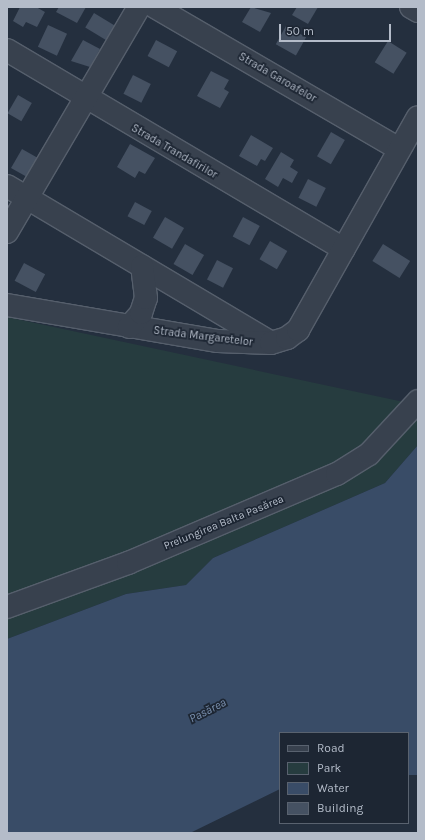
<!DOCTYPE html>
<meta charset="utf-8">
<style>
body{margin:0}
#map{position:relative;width:425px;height:840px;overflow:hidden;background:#242f3e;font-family:Karla,sans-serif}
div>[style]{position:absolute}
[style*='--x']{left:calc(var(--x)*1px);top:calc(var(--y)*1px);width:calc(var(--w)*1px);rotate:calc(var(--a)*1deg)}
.green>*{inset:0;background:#263c3f}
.water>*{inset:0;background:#394c67}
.building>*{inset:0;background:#455162;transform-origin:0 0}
.roads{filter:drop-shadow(1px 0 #565f6c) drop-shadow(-1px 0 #565f6c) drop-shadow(0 1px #565f6c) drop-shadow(0 -1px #565f6c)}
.minor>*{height:22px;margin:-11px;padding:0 11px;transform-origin:11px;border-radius:11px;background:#38414e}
span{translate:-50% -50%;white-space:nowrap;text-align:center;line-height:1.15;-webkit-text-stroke:3.5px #1d2633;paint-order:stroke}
.street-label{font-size:11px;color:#b4bcc9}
.water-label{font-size:12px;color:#7c92b1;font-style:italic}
.frame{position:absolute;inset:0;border:8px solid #b4bcc9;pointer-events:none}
.legend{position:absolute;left:279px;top:732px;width:130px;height:92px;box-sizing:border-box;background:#1d2633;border:1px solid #59626f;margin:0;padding:5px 7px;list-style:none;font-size:12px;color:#b4bcc9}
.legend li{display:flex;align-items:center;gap:8px;height:20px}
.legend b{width:20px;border:1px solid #59626f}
.scale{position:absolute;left:279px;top:24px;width:112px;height:18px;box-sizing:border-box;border:2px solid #b4bcc9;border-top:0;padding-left:5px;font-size:12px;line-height:14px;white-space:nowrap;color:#b4bcc9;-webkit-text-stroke:3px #1d2633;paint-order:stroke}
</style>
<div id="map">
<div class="green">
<div style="clip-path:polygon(7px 317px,418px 405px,418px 445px,385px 483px,213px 558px,186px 585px,126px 594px,7px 639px)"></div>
</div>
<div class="water">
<div style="clip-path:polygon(418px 445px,418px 775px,408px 775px,408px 733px,280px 733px,280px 789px,190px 833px,7px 833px,7px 639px,126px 594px,186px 585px,213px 558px,385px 483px)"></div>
</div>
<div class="building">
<div style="clip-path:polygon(20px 7px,36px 7px,45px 12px,37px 27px,26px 22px,23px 27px,13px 21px)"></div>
<div style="clip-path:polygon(59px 7px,86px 7px,77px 23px,56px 12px)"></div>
<div style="clip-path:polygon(251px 7px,271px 13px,260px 32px,242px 22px)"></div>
<div style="clip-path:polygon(297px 7px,318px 7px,308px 24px,292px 15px)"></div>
<div style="left:94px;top:13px;width:26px;height:17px;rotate:31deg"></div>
<div style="left:48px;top:25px;width:21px;height:24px;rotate:25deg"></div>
<div style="left:286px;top:26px;width:23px;height:21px;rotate:29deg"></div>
<div style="clip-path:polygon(83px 40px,100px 49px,90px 67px,71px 61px)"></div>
<div style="left:156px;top:40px;width:24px;height:18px;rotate:28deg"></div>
<div style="left:388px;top:41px;width:22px;height:25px;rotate:32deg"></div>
<div style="clip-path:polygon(211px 71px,229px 80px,224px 89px,229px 92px,220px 108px,197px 96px)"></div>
<div style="left:133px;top:75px;width:20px;height:21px;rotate:27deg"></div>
<div style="left:18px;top:95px;width:16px;height:21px;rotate:30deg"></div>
<div style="left:331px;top:132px;width:16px;height:28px;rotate:30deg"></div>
<div style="clip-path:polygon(251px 135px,273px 148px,265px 161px,261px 159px,257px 166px,239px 156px)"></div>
<div style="clip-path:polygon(130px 144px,155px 158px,145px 174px,139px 171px,135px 178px,117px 167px)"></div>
<div style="clip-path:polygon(22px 149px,45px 162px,27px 177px,11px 168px)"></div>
<div style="clip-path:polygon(281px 152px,294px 160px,290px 167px,298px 172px,292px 183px,283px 178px,278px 187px,265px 179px)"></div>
<div style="left:308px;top:179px;width:20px;height:21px;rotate:27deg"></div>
<div style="left:135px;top:202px;width:19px;height:16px;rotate:28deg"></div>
<div style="left:165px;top:217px;width:22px;height:24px;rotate:30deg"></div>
<div style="left:243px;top:217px;width:19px;height:22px;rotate:28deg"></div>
<div style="left:270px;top:241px;width:20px;height:21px;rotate:30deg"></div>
<div style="left:185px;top:244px;width:22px;height:23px;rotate:30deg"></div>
<div style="left:383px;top:244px;width:32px;height:20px;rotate:32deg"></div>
<div style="left:217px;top:260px;width:18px;height:22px;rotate:27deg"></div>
<div style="left:24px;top:263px;width:24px;height:20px;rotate:28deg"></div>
</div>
<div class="roads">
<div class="minor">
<div style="--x:155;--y:7;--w:282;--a:30.2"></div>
<div style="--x:411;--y:7;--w:8;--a:30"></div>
<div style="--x:7;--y:50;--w:391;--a:30.6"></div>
<div style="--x:7;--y:186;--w:307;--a:30.7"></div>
<div style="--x:7;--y:232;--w:261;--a:-59.6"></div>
<div style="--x:7;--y:305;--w:214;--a:9.7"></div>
<div style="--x:218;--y:341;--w:53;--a:2.2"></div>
<div style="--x:271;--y:343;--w:17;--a:-17"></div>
<div style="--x:287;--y:338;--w:14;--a:-36"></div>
<div style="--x:298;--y:330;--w:244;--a:-60.6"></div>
<div style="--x:129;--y:327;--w:18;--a:-49"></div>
<div style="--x:141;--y:313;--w:16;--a:-72"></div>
<div style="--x:146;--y:298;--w:32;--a:-97"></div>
<div style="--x:7;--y:607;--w:129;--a:-20"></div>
<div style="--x:128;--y:563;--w:227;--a:-23.1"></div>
<div style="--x:337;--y:474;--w:38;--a:-32"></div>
<div style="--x:369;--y:454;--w:72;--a:-47.2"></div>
</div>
</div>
<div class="street-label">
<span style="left:277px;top:78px;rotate:30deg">Strada Garoafelor</span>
<span style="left:174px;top:152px;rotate:30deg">Strada Trandafirilor</span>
<span style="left:203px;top:337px;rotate:7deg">Strada Margaretelor</span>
<span style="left:224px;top:523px;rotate:-22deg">Prelungirea Balta Pasărea</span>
</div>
<div class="water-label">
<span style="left:208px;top:711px;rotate:-27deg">Pasărea</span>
</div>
<div class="frame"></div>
<ul class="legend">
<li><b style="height:5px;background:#38414e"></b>Road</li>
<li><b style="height:11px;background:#263c3f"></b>Park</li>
<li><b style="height:11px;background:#394c67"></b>Water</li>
<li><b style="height:11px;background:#455162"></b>Building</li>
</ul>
<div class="scale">50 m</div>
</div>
